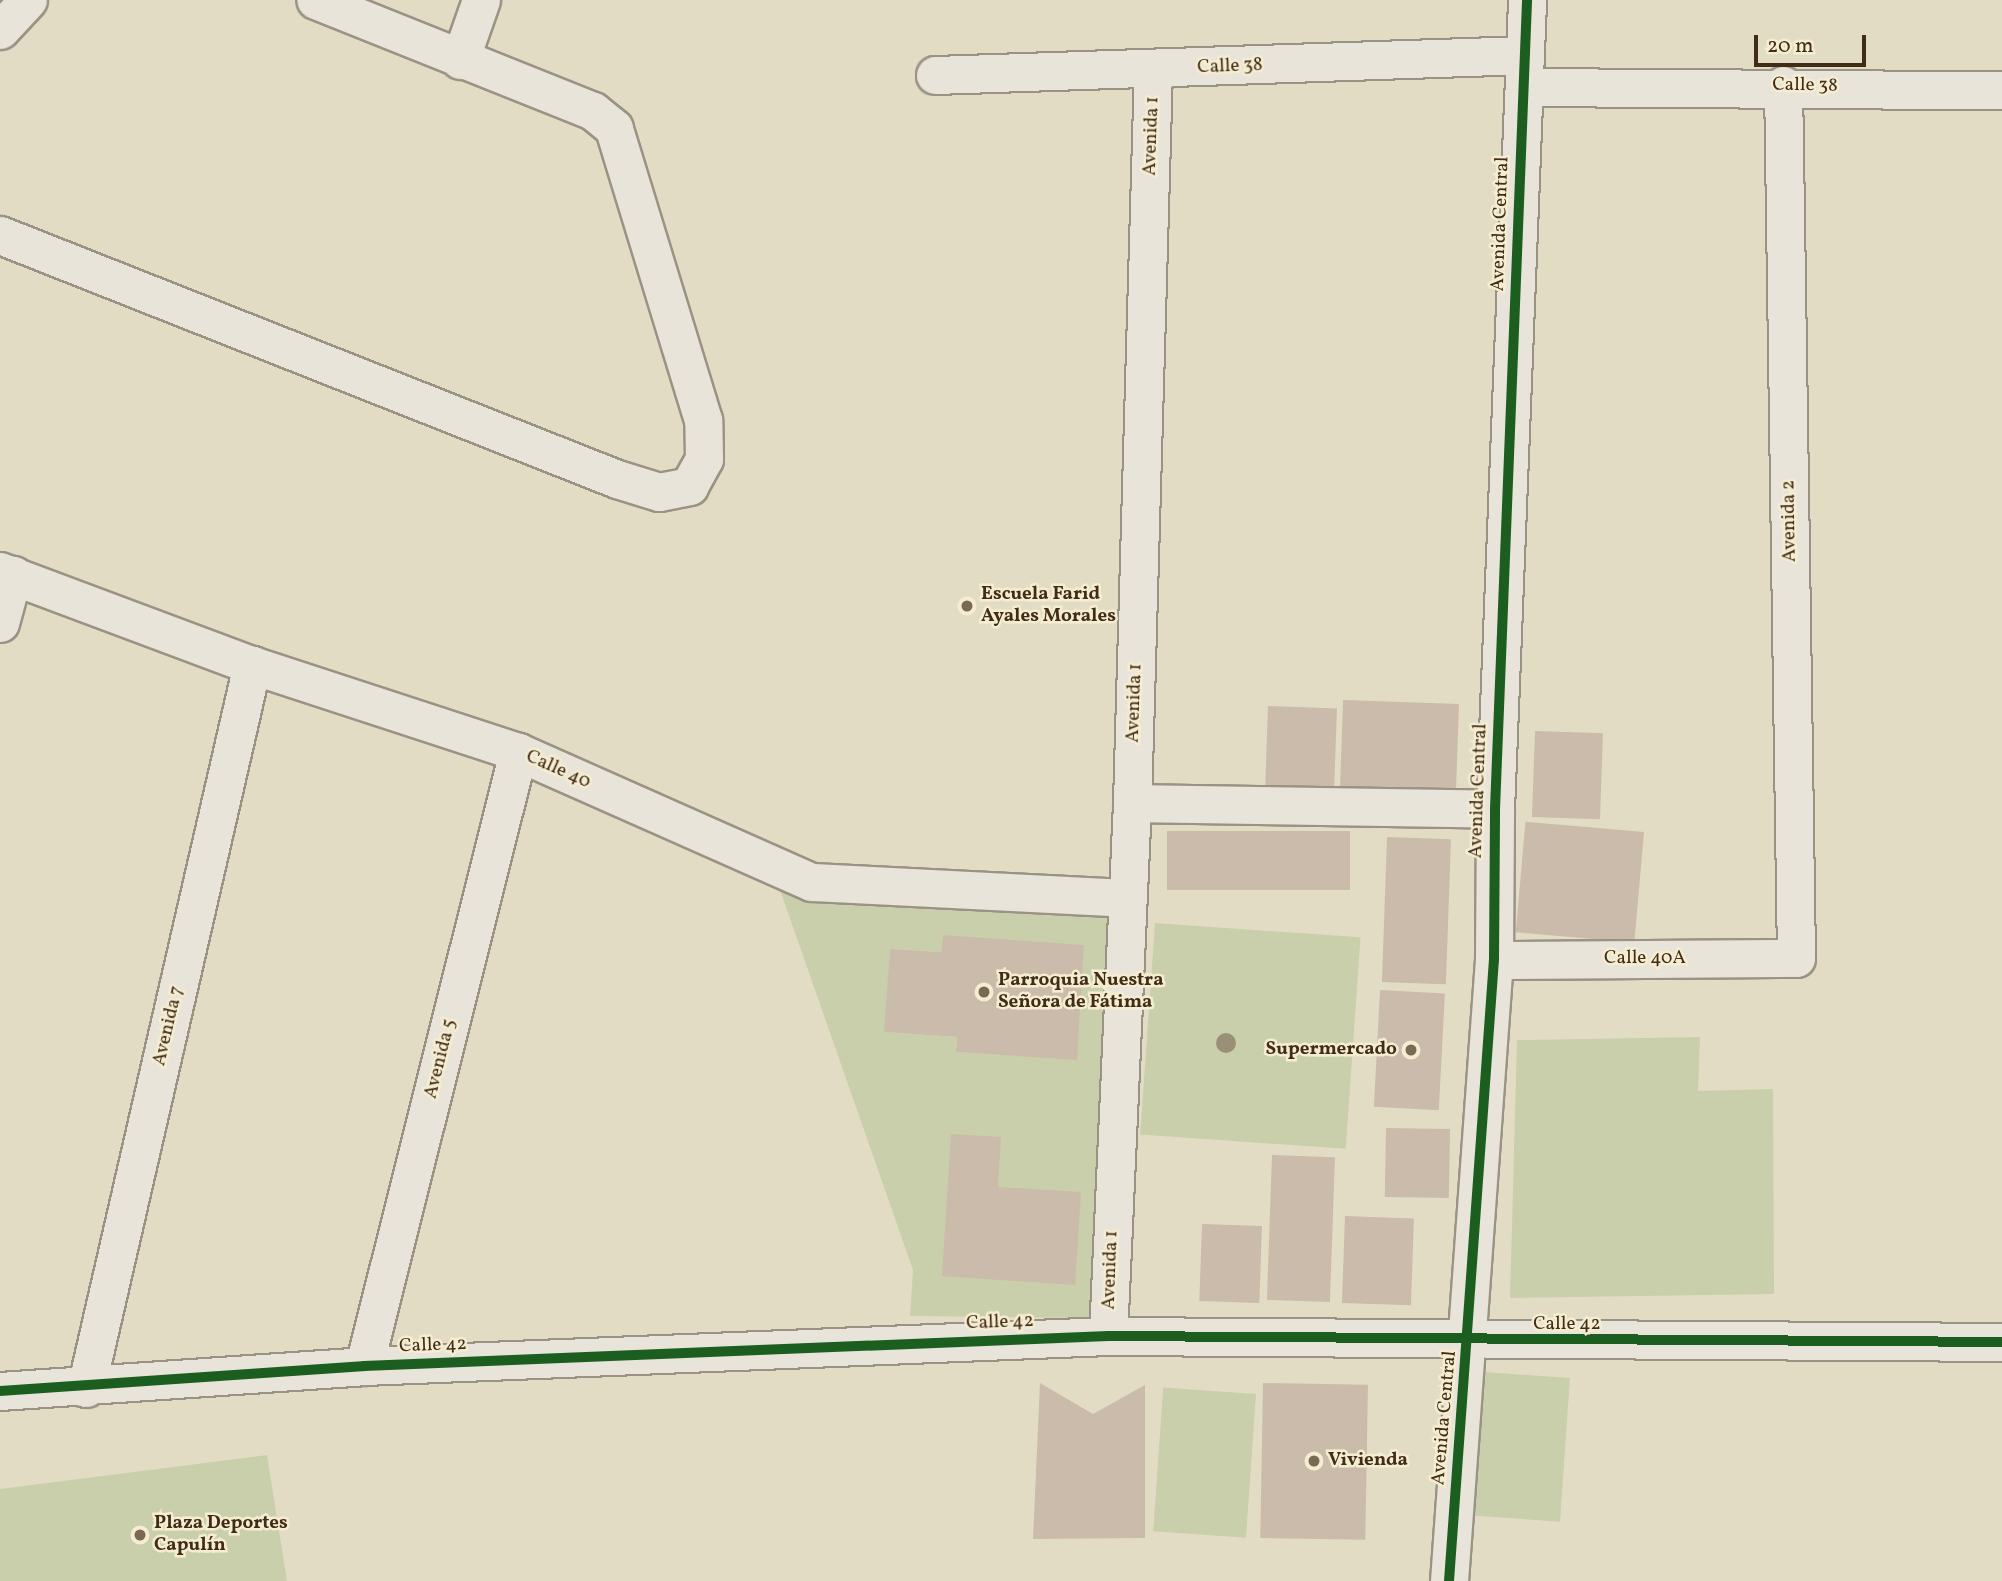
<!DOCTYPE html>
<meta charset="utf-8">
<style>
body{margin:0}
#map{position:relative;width:2002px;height:1581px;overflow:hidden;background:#e3dcc5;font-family:Vollkorn,serif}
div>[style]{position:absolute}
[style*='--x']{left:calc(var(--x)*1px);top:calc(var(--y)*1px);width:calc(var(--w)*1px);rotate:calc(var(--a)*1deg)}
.green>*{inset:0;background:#c9cfaa;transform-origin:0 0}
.building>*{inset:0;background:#cabbab;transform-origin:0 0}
.roads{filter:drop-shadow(2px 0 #9a9384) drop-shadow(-2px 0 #9a9384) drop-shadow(0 2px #9a9384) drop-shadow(0 -2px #9a9384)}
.street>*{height:37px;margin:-18.5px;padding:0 18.5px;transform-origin:18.5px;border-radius:18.5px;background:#e8e4d9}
.cycleway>*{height:10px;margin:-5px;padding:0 5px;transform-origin:5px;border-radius:5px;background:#1b5e20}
.trees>*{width:20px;height:20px;margin:-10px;border-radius:50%;background:#9a9077}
.dots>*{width:19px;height:19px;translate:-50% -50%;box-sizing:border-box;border:4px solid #f5edd1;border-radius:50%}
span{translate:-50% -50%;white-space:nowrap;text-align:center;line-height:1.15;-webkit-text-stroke:5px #f5edd1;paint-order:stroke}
.street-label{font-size:19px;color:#412c18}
.poi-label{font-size:19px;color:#412c18;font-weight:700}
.left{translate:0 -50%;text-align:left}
.right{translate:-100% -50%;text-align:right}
.scale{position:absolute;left:1754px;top:35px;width:112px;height:32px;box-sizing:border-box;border:4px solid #412c18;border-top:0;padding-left:9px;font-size:21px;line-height:24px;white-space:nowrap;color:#412c18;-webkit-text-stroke:5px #f5edd1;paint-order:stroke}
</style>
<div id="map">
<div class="green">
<div style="clip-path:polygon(evenodd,780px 890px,1112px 910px,1095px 1318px,910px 1316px,913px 1270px,780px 890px,943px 935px,1077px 1059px,956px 1052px,957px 1037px,885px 1032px,890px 949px,941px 952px,943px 935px)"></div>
<div style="left:1155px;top:923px;width:206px;height:212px;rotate:4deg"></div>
<div style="clip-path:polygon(1700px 1037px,1698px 1091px,1773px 1089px,1774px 1294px,1510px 1298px,1517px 1040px)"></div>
<div style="left:1570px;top:1378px;width:144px;height:93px;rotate:94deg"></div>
<div style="left:1256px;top:1394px;width:144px;height:93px;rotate:94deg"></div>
<div style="clip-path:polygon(267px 1455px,287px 1581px,0 1581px,0 1489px)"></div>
</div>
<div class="building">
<div style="left:1459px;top:704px;width:90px;height:116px;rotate:92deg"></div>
<div style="left:1268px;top:706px;width:69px;height:86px;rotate:2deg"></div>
<div style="left:1535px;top:731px;width:68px;height:86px;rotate:2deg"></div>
<div style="left:1350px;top:831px;width:59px;height:183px;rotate:90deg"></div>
<div style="left:1644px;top:832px;width:111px;height:119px;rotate:95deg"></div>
<div style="left:1387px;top:837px;width:64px;height:145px;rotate:2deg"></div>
<div style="clip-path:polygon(943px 935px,1084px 945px,1077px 1060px,956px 1052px,957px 1037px,884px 1032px,890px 949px,941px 952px)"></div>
<div style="left:1380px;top:990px;width:65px;height:117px;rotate:3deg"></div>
<div style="left:1386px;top:1128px;width:64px;height:69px;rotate:1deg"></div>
<div style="clip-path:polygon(951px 1134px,1001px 1137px,998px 1187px,1081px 1192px,1075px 1285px,942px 1276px)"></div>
<div style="left:1272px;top:1155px;width:63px;height:145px;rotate:2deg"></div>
<div style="left:1345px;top:1216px;width:69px;height:87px;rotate:2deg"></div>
<div style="left:1202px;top:1224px;width:60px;height:77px;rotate:2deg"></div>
<div style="clip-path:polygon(1040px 1383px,1093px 1414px,1145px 1385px,1145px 1538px,1033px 1539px)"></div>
<div style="left:1263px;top:1383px;width:105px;height:155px;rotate:1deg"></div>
</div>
<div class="roads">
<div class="street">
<div style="--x:0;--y:30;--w:41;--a:-47"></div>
<div style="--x:460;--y:60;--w:64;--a:-70.7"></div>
<div style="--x:935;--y:75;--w:590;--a:-1.94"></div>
<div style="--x:1524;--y:87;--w:478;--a:0.4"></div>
<div style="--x:0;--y:235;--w:663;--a:21.58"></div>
<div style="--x:617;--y:479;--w:44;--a:17.2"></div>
<div style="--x:659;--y:492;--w:31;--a:-11"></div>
<div style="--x:689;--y:486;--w:31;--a:-61"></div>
<div style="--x:704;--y:459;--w:39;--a:-91"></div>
<div style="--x:703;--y:420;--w:305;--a:-107"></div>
<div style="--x:614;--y:128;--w:27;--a:-141"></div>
<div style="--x:593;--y:111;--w:299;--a:-158.2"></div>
<div style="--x:0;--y:571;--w:269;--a:20.5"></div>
<div style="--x:252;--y:665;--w:280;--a:18.1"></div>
<div style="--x:518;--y:752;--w:321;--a:23.9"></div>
<div style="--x:812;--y:882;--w:315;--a:2.9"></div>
<div style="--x:0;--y:623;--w:50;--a:-74.8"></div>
<div style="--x:1132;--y:803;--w:363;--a:0.9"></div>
<div style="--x:1494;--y:960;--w:302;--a:-0.4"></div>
<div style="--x:1796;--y:958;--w:873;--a:-90.85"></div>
<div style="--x:1108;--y:1336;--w:534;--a:-87.42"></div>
<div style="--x:1132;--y:803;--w:733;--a:-88.36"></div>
<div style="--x:364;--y:1366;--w:633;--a:-75.92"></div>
<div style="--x:86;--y:1388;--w:742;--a:-77.07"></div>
<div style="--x:0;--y:1391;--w:365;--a:-3.9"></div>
<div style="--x:364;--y:1366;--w:745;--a:-2.31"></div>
<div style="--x:1108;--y:1336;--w:894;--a:0.38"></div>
<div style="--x:1449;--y:1581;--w:623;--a:-85.86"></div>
<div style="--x:1494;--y:960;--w:151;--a:-89.6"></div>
<div style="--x:1495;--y:809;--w:810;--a:-87.73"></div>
</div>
</div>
<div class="cycleway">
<div style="--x:0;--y:1391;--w:365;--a:-3.9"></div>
<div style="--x:364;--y:1366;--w:745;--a:-2.31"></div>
<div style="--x:1108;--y:1336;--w:894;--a:0.38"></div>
<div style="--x:1449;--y:1581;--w:623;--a:-85.86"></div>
<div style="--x:1494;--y:960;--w:151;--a:-89.6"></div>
<div style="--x:1495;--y:809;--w:810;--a:-87.73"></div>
</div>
<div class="trees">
<div style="left:1226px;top:1043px"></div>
</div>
<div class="dots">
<div style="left:967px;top:606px;background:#7a6a55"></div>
<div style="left:984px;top:992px;background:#7a6a55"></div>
<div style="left:1411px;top:1050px;background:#7a6a55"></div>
<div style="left:1314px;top:1461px;background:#7a6a55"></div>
<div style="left:140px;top:1535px;background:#7a6a55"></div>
</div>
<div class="street-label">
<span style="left:1230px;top:67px;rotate:-2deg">Calle 38</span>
<span style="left:1805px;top:86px;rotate:1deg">Calle 38</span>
<span style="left:1152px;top:136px;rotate:-88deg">Avenida 1</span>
<span style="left:1501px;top:224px;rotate:-88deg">Avenida Central</span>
<span style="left:1790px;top:521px;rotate:-91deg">Avenida 2</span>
<span style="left:1135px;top:703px;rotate:-88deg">Avenida 1</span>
<span style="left:558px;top:770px;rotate:24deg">Calle 40</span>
<span style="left:1479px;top:791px;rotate:-88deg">Avenida Central</span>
<span style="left:1645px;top:959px">Calle 40A</span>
<span style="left:169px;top:1026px;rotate:-77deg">Avenida 7</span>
<span style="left:441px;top:1059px;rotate:-76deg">Avenida 5</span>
<span style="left:1111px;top:1270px;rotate:-88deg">Avenida 1</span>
<span style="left:1000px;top:1323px;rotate:-2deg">Calle 42</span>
<span style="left:1567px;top:1325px">Calle 42</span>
<span style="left:433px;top:1346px;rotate:-2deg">Calle 42</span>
<span style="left:1445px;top:1418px;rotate:-85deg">Avenida Central</span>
</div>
<div class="poi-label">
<span class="left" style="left:981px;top:606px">Escuela Farid<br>Ayales Morales</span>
<span class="left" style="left:998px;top:992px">Parroquia Nuestra<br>Señora de Fátima</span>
<span class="right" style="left:1397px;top:1050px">Supermercado</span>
<span class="left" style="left:1328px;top:1461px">Vivienda</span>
<span class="left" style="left:154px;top:1535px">Plaza Deportes<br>Capulín</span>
</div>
<div class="scale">20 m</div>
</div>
